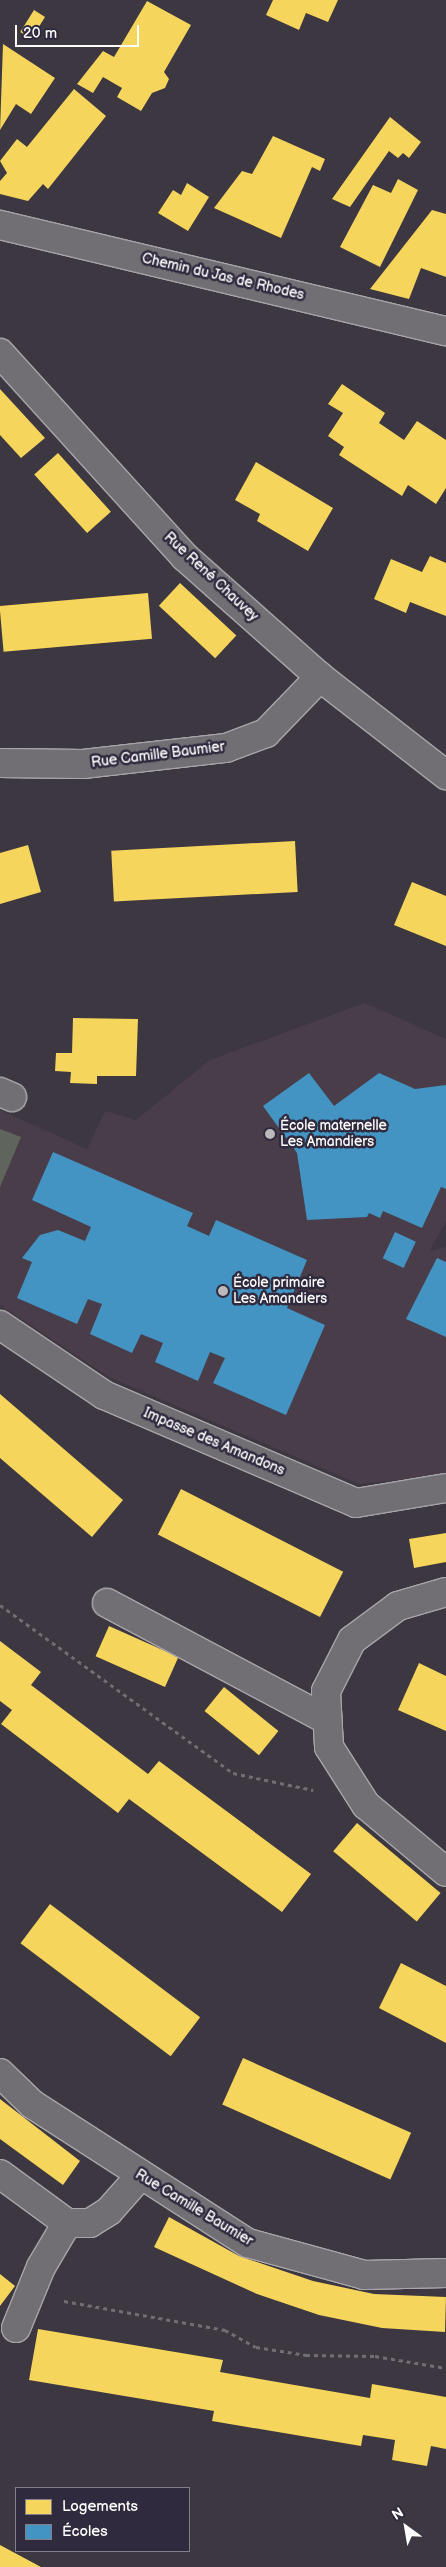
<!DOCTYPE html>
<meta charset="utf-8">
<style>
body{margin:0}
#map{position:relative;width:446px;height:2567px;overflow:hidden;background:#3c3740;font-family:"Balsamiq Sans",sans-serif}
div>[style]{position:absolute}
[style*='--x']{left:calc(var(--x)*1px);top:calc(var(--y)*1px);width:calc(var(--w)*1px);rotate:calc(var(--a)*1deg)}
.built>*{inset:0;background:#4a3d4a}
.green>*{inset:0;background:#5f655c}
.homes>*{inset:0;background:#f6d55c;transform-origin:0 0}
.schools>*{inset:0;background:#4393c3;transform-origin:0 0}
.path>*{height:3px;margin-top:-1.5px;transform-origin:0;background:repeating-linear-gradient(90deg,#706e73 0 4px,transparent 0 8px)}
.roads{filter:drop-shadow(1px 0 #a7a5a9) drop-shadow(-1px 0 #a7a5a9) drop-shadow(0 1px #a7a5a9) drop-shadow(0 -1px #a7a5a9)}
.minor>*{height:28px;margin:-14px;padding:0 14px;transform-origin:14px;border-radius:14px;background:#716f74}
.dots>*{width:14px;height:14px;translate:-50% -50%;box-sizing:border-box;border:2px solid #2f2a3d;border-radius:50%}
span{translate:-50% -50%;white-space:nowrap;text-align:center;line-height:1.15;-webkit-text-stroke:5px #2f2a3d;paint-order:stroke}
.street-label{font-size:14px;color:#fff}
.poi-label{font-size:14px;color:#fff}
.left{translate:0 -50%;text-align:left}
.legend{position:absolute;left:15px;top:2487px;width:175px;height:65px;box-sizing:border-box;background:#2f2a3d;border:1px solid #827f8b;margin:0;padding:6px 9px;list-style:none;font-size:15px;color:#fff}
.legend li{display:flex;align-items:center;gap:10px;height:25px}
.legend b{width:25px;border:1px solid #827f8b}
.north{position:absolute;left:381px;top:2502px;width:50px;height:50px;-webkit-text-stroke:4px #2f2a3d;paint-order:stroke;rotate:328deg;font-size:14px;font-weight:700;line-height:20px;text-align:center;color:#fff}
.north::after{content:'';display:block;margin:auto;width:18px;height:22px;background:#fff;clip-path:polygon(50% 0,100% 100%,50% 72%,0 100%)}
.scale{position:absolute;left:15px;top:25px;width:124px;height:22px;box-sizing:border-box;border:2px solid #fff;border-top:0;padding-left:6px;font-size:15px;line-height:18px;white-space:nowrap;color:#fff;-webkit-text-stroke:4px #2f2a3d;paint-order:stroke}
</style>
<div id="map">
<div class="built">
<div style="clip-path:polygon(365px 1003px,446px 1039px,446px 1222px,429px 1251px,446px 1247px,446px 1475px,359px 1484px,109px 1377px,0 1305px,0 1110px,87px 1149px,105px 1111px,136px 1120px,210px 1060px)"></div>
</div>
<div class="green">
<div style="clip-path:polygon(0 1129px,21px 1137px,0 1187px)"></div>
</div>
<div class="homes">
<div style="clip-path:polygon(273px 0,338px 0,328px 22px,306px 13px,299px 30px,266px 15px)"></div>
<div style="clip-path:polygon(147px 1px,191px 25px,164px 72px,169px 79px,165px 88px,152px 93px,141px 111px,117px 97px,122px 88px,103px 77px,93px 93px,77px 84px,103px 51px,114px 57px)"></div>
<div style="left:34px;top:10px;width:13px;height:26px;rotate:32deg"></div>
<div style="clip-path:polygon(3px 44px,55px 78px,31px 114px,16px 104px,0 130px)"></div>
<div style="clip-path:polygon(74px 89px,106px 116px,48px 189px,43px 184px,28px 201px,0 194px,0 181px,7px 173px,0 161px,17px 139px,27px 147px)"></div>
<div style="clip-path:polygon(390px 117px,421px 142px,409px 158px,403px 153px,398px 158px,389px 151px,350px 207px,332px 199px)"></div>
<div style="clip-path:polygon(273px 136px,325px 159px,320px 171px,312px 167px,281px 238px,214px 208px,242px 171px,252px 174px)"></div>
<div style="clip-path:polygon(398px 179px,418px 190px,380px 267px,340px 247px,373px 185px,391px 193px)"></div>
<div style="clip-path:polygon(187px 183px,209px 197px,188px 231px,158px 213px,173px 190px,181px 195px)"></div>
<div style="clip-path:polygon(432px 210px,446px 214px,446px 277px,421px 268px,409px 299px,370px 289px)"></div>
<div style="clip-path:polygon(342px 384px,385px 413px,379px 423px,404px 440px,417px 421px,446px 440px,446px 488px,436px 504px,408px 485px,402px 496px,339px 455px,344px 447px,328px 436px,343px 413px,328px 404px)"></div>
<div style="clip-path:polygon(0 389px,45px 438px,21px 458px,0 435px)"></div>
<div style="left:58px;top:453px;width:79px;height:32px;rotate:48deg"></div>
<div style="clip-path:polygon(256px 462px,333px 508px,308px 551px,257px 521px,260px 514px,235px 500px)"></div>
<div style="clip-path:polygon(430px 556px,446px 563px,446px 616px,410px 602px,406px 613px,374px 599px,391px 559px,422px 572px)"></div>
<div style="left:180px;top:583px;width:77px;height:31px;rotate:43deg"></div>
<div style="left:148px;top:593px;width:46px;height:149px;rotate:85deg"></div>
<div style="left:295px;top:841px;width:51px;height:184px;rotate:87deg"></div>
<div style="clip-path:polygon(28px 845px,41px 892px,0 904px,0 853px)"></div>
<div style="clip-path:polygon(412px 882px,446px 896px,446px 946px,394px 925px)"></div>
<div style="clip-path:polygon(73px 1018px,138px 1019px,136px 1076px,97px 1076px,97px 1084px,70px 1083px,71px 1072px,55px 1071px,56px 1053px,72px 1053px)"></div>
<div style="clip-path:polygon(0 1394px,123px 1500px,92px 1537px,0 1458px)"></div>
<div style="left:181px;top:1489px;width:182px;height:51px;rotate:27deg"></div>
<div style="clip-path:polygon(446px 1533px,446px 1562px,414px 1568px,409px 1539px)"></div>
<div style="left:109px;top:1626px;width:76px;height:33px;rotate:24deg"></div>
<div style="clip-path:polygon(0 1641px,41px 1672px,31px 1685px,148px 1774px,159px 1761px,311px 1874px,282px 1912px,129px 1799px,118px 1813px,1px 1724px,12px 1710px,0 1701px)"></div>
<div style="clip-path:polygon(419px 1663px,446px 1676px,446px 1731px,398px 1710px)"></div>
<div style="left:224px;top:1687px;width:70px;height:31px;rotate:39deg"></div>
<div style="left:357px;top:1823px;width:109px;height:37px;rotate:40deg"></div>
<div style="left:50px;top:1904px;width:188px;height:49px;rotate:37deg"></div>
<div style="clip-path:polygon(401px 1963px,446px 1986px,446px 2043px,379px 2008px)"></div>
<div style="left:243px;top:2058px;width:184px;height:51px;rotate:24deg"></div>
<div style="clip-path:polygon(0 2099px,80px 2161px,63px 2185px,0 2139px)"></div>
<div style="clip-path:polygon(169px 2217px,239px 2256px,313px 2281px,374px 2294px,446px 2297px,445px 2332px,382px 2328px,319px 2315px,257px 2294px,154px 2247px)"></div>
<div style="clip-path:polygon(0 2274px,15px 2286px,0 2306px)"></div>
<div style="clip-path:polygon(38px 2329px,223px 2360px,220px 2372px,370px 2398px,372px 2384px,446px 2397px,446px 2449px,431px 2446px,427px 2466px,392px 2460px,395px 2440px,363px 2435px,361px 2446px,212px 2421px,214px 2411px,29px 2380px)"></div>
<div style="clip-path:polygon(0 2545px,41px 2567px,0 2567px)"></div>
</div>
<div class="schools">
<div style="clip-path:polygon(309px 1073px,334px 1106px,379px 1073px,415px 1089px,446px 1085px,446px 1189px,441px 1187px,422px 1228px,383px 1211px,380px 1218px,369px 1213px,367px 1217px,307px 1220px,297px 1153px,263px 1106px)"></div>
<div style="clip-path:polygon(53px 1152px,193px 1213px,187px 1226px,209px 1236px,216px 1220px,307px 1260px,287px 1308px,325px 1325px,286px 1415px,213px 1383px,225px 1358px,210px 1352px,198px 1381px,155px 1362px,163px 1343px,141px 1334px,132px 1353px,90px 1334px,102px 1304px,88px 1299px,77px 1324px,17px 1298px,32px 1262px,22px 1258px,40px 1235px,58px 1230px,85px 1241px,91px 1227px,32px 1200px)"></div>
<div style="left:395px;top:1232px;width:23px;height:29px;rotate:25deg"></div>
<div style="clip-path:polygon(437px 1258px,446px 1262px,446px 1337px,406px 1319px)"></div>
</div>
<div class="path">
<div style="--x:0;--y:1605;--w:287;--a:35.8"></div>
<div style="--x:233;--y:1773;--w:82;--a:12"></div>
<div style="--x:64;--y:2301;--w:164;--a:10.2"></div>
<div style="--x:225;--y:2330;--w:35;--a:29"></div>
<div style="--x:256;--y:2347;--w:51;--a:9.1"></div>
<div style="--x:306;--y:2355;--w:69;--a:0.8"></div>
<div style="--x:375;--y:2356;--w:72;--a:9.6"></div>
</div>
<div class="roads">
<div class="minor">
<div style="--x:0;--y:225;--w:458;--a:13.4"></div>
<div style="--x:0;--y:353;--w:275;--a:47.8"></div>
<div style="--x:185;--y:557;--w:181;--a:41.6"></div>
<div style="--x:320;--y:677;--w:160;--a:37.9"></div>
<div style="--x:0;--y:763;--w:83;--a:0.7"></div>
<div style="--x:83;--y:764;--w:144;--a:-6.4"></div>
<div style="--x:226;--y:748;--w:43;--a:-20.6"></div>
<div style="--x:266;--y:733;--w:78;--a:-46"></div>
<div style="--x:0;--y:1092;--w:13;--a:23"></div>
<div style="--x:0;--y:1325;--w:125;--a:33.9"></div>
<div style="--x:104;--y:1395;--w:274;--a:23.2"></div>
<div style="--x:356;--y:1503;--w:91;--a:-9.5"></div>
<div style="--x:446;--y:1592;--w:50;--a:163.7"></div>
<div style="--x:398;--y:1606;--w:57;--a:143.5"></div>
<div style="--x:352;--y:1640;--w:57;--a:117"></div>
<div style="--x:326;--y:1691;--w:56;--a:86.9"></div>
<div style="--x:329;--y:1747;--w:69;--a:57.5"></div>
<div style="--x:366;--y:1805;--w:104;--a:39.9"></div>
<div style="--x:107;--y:1603;--w:249;--a:28"></div>
<div style="--x:0;--y:2073;--w:45;--a:44.1"></div>
<div style="--x:32;--y:2104;--w:257;--a:32.8"></div>
<div style="--x:248;--y:2243;--w:120;--a:15.4"></div>
<div style="--x:364;--y:2275;--w:82;--a:-1.4"></div>
<div style="--x:0;--y:2174;--w:83;--a:36.2"></div>
<div style="--x:67;--y:2223;--w:23;--a:0"></div>
<div style="--x:90;--y:2223;--w:22;--a:-32"></div>
<div style="--x:109;--y:2211;--w:47;--a:-48.5"></div>
<div style="--x:16;--y:2328;--w:66;--a:-67.7"></div>
<div style="--x:41;--y:2267;--w:51;--a:-59.4"></div>
</div>
</div>
<div class="dots">
<div style="left:270px;top:1134px;background:#bbb9bc"></div>
<div style="left:223px;top:1291px;background:#bbb9bc"></div>
</div>
<div class="street-label">
<span style="left:223px;top:277px;rotate:13deg">Chemin du Jas de Rhodes</span>
<span style="left:211px;top:577px;rotate:43deg">Rue René Chauvey</span>
<span style="left:158px;top:755px;rotate:-7deg">Rue Camille Baumier</span>
<span style="left:214px;top:1442px;rotate:23deg">Impasse des Amandons</span>
<span style="left:194px;top:2208px;rotate:31deg">Rue Camille Baumier</span>
</div>
<div class="poi-label">
<span class="left" style="left:280px;top:1134px">École maternelle<br>Les Amandiers</span>
<span class="left" style="left:233px;top:1291px">École primaire<br>Les Amandiers</span>
</div>
<ul class="legend">
<li><b style="height:14px;background:#f6d55c"></b>Logements</li>
<li><b style="height:14px;background:#4393c3"></b>Écoles</li>
</ul>
<div class="north">N</div>
<div class="scale">20 m</div>
</div>
